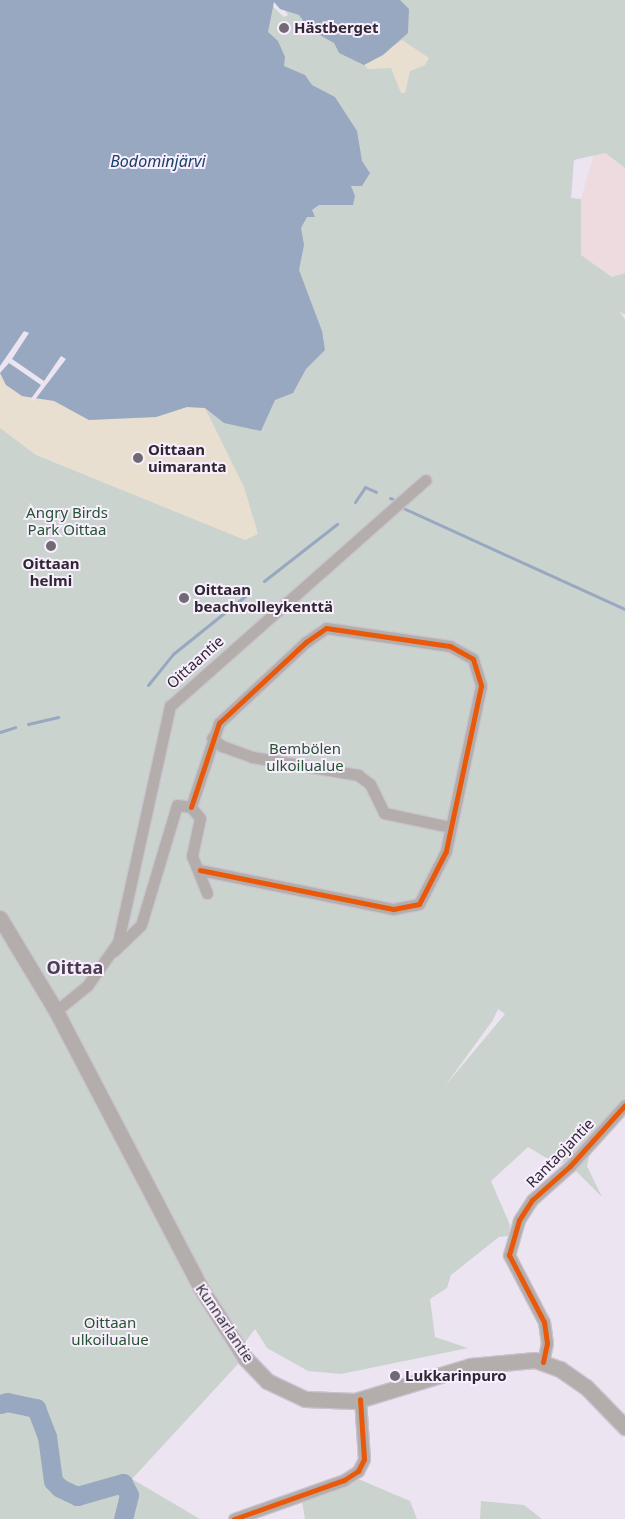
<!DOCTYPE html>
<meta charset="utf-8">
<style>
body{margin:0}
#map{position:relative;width:625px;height:1519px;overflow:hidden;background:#ede4f2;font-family:"Noto Sans",sans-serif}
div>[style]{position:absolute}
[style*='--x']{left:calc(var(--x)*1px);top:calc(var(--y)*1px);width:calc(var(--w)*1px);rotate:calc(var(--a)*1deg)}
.industrial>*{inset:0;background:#eedbe0}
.green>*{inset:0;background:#cbd3cf}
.sand>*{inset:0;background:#e9dfd1}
.water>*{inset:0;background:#98a8c0}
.pier>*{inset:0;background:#ede4f2}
.stream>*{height:3px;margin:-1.5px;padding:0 1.5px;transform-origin:1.5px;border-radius:1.5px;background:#98a8c0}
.river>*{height:19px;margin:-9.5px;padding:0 9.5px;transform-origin:9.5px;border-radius:9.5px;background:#98a8c0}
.roads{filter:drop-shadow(1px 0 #cac3cf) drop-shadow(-1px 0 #cac3cf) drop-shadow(0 1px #cac3cf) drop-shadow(0 -1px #cac3cf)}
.minor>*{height:11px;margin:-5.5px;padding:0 5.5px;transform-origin:5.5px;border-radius:5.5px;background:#b3aeab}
.secondary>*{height:15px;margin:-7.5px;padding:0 7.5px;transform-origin:7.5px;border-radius:7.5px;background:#b3adac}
.cycleway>*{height:5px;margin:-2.5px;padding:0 2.5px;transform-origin:2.5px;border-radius:2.5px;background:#e8590c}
.dots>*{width:14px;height:14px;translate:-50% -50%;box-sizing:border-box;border:2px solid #f8eefe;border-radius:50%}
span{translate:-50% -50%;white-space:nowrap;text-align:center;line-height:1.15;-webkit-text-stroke:4px #f8eefe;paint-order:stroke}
.poi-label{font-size:15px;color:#2e2832;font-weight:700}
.left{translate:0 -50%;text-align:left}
.park-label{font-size:15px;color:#22552f}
.street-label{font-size:15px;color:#2e2832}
.water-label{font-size:16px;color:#174068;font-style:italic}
.quarter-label{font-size:18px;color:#4b3e53;font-weight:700}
</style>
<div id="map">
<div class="industrial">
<div style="clip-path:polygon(596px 147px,625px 168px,625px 273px,612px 277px,581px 255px,578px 209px)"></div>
</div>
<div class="green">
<div style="clip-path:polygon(evenodd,384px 0,625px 0,625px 168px,605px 153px,574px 160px,571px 198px,581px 199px,581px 255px,612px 277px,625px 273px,625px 315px,619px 311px,625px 319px,625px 1099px,567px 1161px,558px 1165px,528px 1147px,491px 1181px,510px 1225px,509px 1236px,499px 1237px,451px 1275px,447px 1288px,430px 1299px,435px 1337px,468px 1348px,341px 1374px,308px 1371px,267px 1348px,255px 1329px,246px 1341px,238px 1364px,132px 1479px,200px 1519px,0 1519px,0 373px,6px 385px,72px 410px,301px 288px,293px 248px,299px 217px,351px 185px,261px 38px,270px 4px,284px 17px,288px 15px,284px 9px,297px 12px,334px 43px,339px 53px,347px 55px,384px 0,498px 1009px,505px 1014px,445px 1086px,493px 1020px,498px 1009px)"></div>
<div style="clip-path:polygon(625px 1112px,590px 1153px,587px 1166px,602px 1197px,574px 1169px)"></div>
<div style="clip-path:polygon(356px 1478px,410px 1501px,417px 1519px,305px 1519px,301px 1496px)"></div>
<div style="clip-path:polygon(481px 1501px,524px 1505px,542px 1519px,480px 1519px)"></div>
</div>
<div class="sand">
<div style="clip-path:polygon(402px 40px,429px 58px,425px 65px,410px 71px,405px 93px,401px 93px,391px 68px,368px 69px,364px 65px)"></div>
<div style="clip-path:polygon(0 373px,22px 396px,54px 401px,89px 420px,156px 417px,187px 407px,205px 408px,244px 487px,258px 534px,245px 540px,36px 455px,0 428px)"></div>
</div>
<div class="water">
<div style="clip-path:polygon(0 0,400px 0,409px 9px,408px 33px,383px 55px,364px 65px,339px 53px,334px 43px,309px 29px,299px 15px,280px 9px,274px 2px,268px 32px,278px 41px,285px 57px,284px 66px,305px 75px,312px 85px,335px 97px,357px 131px,362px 161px,370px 173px,362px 186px,351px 186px,355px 196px,353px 205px,319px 205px,312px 210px,315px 217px,307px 217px,301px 228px,304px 245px,299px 270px,322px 331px,325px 350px,306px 369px,293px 393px,275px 400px,261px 431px,224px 423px,205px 408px,187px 407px,156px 417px,89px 420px,54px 401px,22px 396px,6px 385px,0 373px)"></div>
</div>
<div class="pier">
<div style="clip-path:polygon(24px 331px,29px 333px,12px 359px,44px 381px,61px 356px,66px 359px,34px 401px,30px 400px,41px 385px,9px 363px,0 373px,0 366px)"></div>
</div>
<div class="stream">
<div style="--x:390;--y:498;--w:5;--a:22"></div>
<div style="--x:355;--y:502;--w:18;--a:-56"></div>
<div style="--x:365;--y:487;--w:12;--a:24"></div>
<div style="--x:403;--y:508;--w:244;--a:24.5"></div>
<div style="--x:264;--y:581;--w:93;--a:-38"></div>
<div style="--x:148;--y:685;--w:40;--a:-51"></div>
<div style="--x:173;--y:654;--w:99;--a:-38.8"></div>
<div style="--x:28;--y:724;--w:31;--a:-13"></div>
<div style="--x:0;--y:732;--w:16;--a:-18"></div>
</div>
<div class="river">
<div style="--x:0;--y:1404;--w:7;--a:-16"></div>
<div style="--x:7;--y:1402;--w:30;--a:12"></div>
<div style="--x:36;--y:1408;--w:30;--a:69"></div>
<div style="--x:47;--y:1436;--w:45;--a:82.4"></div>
<div style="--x:53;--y:1481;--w:10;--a:45"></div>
<div style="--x:60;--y:1488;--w:19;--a:25"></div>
<div style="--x:77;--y:1496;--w:48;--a:-15.8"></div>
<div style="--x:123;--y:1483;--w:13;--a:63"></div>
<div style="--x:129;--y:1495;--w:25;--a:104"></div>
</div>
<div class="roads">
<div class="minor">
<div style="--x:212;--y:738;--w:13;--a:39"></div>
<div style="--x:222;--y:746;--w:32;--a:20"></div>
<div style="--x:252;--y:757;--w:108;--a:9.6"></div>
<div style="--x:358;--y:775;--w:15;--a:37"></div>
<div style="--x:370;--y:784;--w:32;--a:64"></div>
<div style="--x:384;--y:813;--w:67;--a:12"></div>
<div style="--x:191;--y:807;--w:89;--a:-71.6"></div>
<div style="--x:219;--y:723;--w:119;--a:-43"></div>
<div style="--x:306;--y:642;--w:24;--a:-35"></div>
<div style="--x:326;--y:628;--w:125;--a:8.3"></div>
<div style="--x:450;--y:646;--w:26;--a:29"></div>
<div style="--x:473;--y:659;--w:28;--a:73"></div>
<div style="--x:481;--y:686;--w:169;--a:102"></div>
<div style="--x:446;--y:851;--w:59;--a:117"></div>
<div style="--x:419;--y:904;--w:26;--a:169"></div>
<div style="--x:393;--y:909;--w:197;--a:-168.6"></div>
<div style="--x:114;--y:951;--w:37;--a:-44"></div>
<div style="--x:141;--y:925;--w:125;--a:-73.3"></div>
<div style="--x:177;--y:805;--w:14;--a:8"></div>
<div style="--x:191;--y:807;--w:14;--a:51"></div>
<div style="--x:200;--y:818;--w:39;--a:102"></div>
<div style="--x:192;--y:856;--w:40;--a:68"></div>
<div style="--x:56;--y:1011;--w:40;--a:-39"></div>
<div style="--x:87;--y:986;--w:54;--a:-54.8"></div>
<div style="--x:118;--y:942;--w:242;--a:-77.6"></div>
<div style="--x:170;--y:706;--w:341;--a:-41.5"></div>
<div style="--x:543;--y:1362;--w:19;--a:-78"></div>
<div style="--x:547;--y:1343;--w:21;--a:-98"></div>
<div style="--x:544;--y:1322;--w:76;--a:-117.6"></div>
<div style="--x:509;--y:1255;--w:36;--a:-74"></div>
<div style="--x:519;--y:1220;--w:24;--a:-57"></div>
<div style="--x:532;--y:1200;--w:51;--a:-41.8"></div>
<div style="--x:570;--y:1166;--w:82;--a:-48"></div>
<div style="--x:234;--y:1519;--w:117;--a:-19.5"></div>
<div style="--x:344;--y:1480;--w:17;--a:-33"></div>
<div style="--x:358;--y:1471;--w:13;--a:-63"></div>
<div style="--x:364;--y:1459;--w:60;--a:-93.8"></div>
</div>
<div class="secondary">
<div style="--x:0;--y:918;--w:109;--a:58.9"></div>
<div style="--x:56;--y:1011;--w:311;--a:62.4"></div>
<div style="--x:200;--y:1287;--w:84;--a:57.6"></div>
<div style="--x:245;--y:1358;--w:32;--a:46"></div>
<div style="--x:267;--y:1381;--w:42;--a:25.3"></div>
<div style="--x:305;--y:1399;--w:50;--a:2.3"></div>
<div style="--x:355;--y:1401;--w:120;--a:-16.9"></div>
<div style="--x:470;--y:1366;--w:65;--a:-5.3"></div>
<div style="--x:535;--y:1360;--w:27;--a:20"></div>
<div style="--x:560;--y:1369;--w:32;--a:35"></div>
<div style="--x:586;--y:1387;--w:56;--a:45.7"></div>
</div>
</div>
<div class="cycleway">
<div style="--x:191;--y:807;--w:89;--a:-71.6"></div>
<div style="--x:219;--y:723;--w:119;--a:-43"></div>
<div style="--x:306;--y:642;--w:24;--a:-35"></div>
<div style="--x:326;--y:628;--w:125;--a:8.3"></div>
<div style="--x:450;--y:646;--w:26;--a:29"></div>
<div style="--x:473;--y:659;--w:28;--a:73"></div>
<div style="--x:481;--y:686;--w:169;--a:102"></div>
<div style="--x:446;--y:851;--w:59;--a:117"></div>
<div style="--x:419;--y:904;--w:26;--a:169"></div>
<div style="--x:393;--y:909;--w:197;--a:-168.6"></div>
<div style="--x:543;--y:1362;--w:19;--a:-78"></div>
<div style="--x:547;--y:1343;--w:21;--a:-98"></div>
<div style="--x:544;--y:1322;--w:76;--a:-117.6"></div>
<div style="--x:509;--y:1255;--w:36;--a:-74"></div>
<div style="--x:519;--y:1220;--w:24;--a:-57"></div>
<div style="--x:532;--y:1200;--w:51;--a:-41.8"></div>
<div style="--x:570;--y:1166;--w:82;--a:-48"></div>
<div style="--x:234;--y:1519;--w:117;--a:-19.5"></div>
<div style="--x:344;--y:1480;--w:17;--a:-33"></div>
<div style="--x:358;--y:1471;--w:13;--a:-63"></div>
<div style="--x:364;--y:1459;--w:60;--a:-93.8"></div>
</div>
<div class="dots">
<div style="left:284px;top:28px;background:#716a75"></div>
<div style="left:138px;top:458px;background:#716a75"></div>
<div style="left:51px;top:546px;background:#716a75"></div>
<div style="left:184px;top:598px;background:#716a75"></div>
<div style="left:395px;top:1376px;background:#716a75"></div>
</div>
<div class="poi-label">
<span class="left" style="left:294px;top:28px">Hästberget</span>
<span class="left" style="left:148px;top:458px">Oittaan<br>uimaranta</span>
<span style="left:51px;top:572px">Oittaan<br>helmi</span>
<span class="left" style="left:194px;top:598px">Oittaan<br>beachvolleykenttä</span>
<span class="left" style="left:405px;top:1376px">Lukkarinpuro</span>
</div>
<div class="park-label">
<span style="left:67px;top:521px">Angry Birds<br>Park Oittaa</span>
<span style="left:305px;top:757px">Bembölen<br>ulkoilualue</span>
<span style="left:110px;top:1331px">Oittaan<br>ulkoilualue</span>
</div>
<div class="street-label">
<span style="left:195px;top:662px;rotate:-42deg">Oittaantie</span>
<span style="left:560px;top:1153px;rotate:-46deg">Rantaojantie</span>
<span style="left:225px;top:1323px;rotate:56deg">Kunnarlantie</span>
</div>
<div class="water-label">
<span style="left:158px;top:161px">Bodominjärvi</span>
</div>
<div class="quarter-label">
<span style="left:75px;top:967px">Oittaa</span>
</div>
</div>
